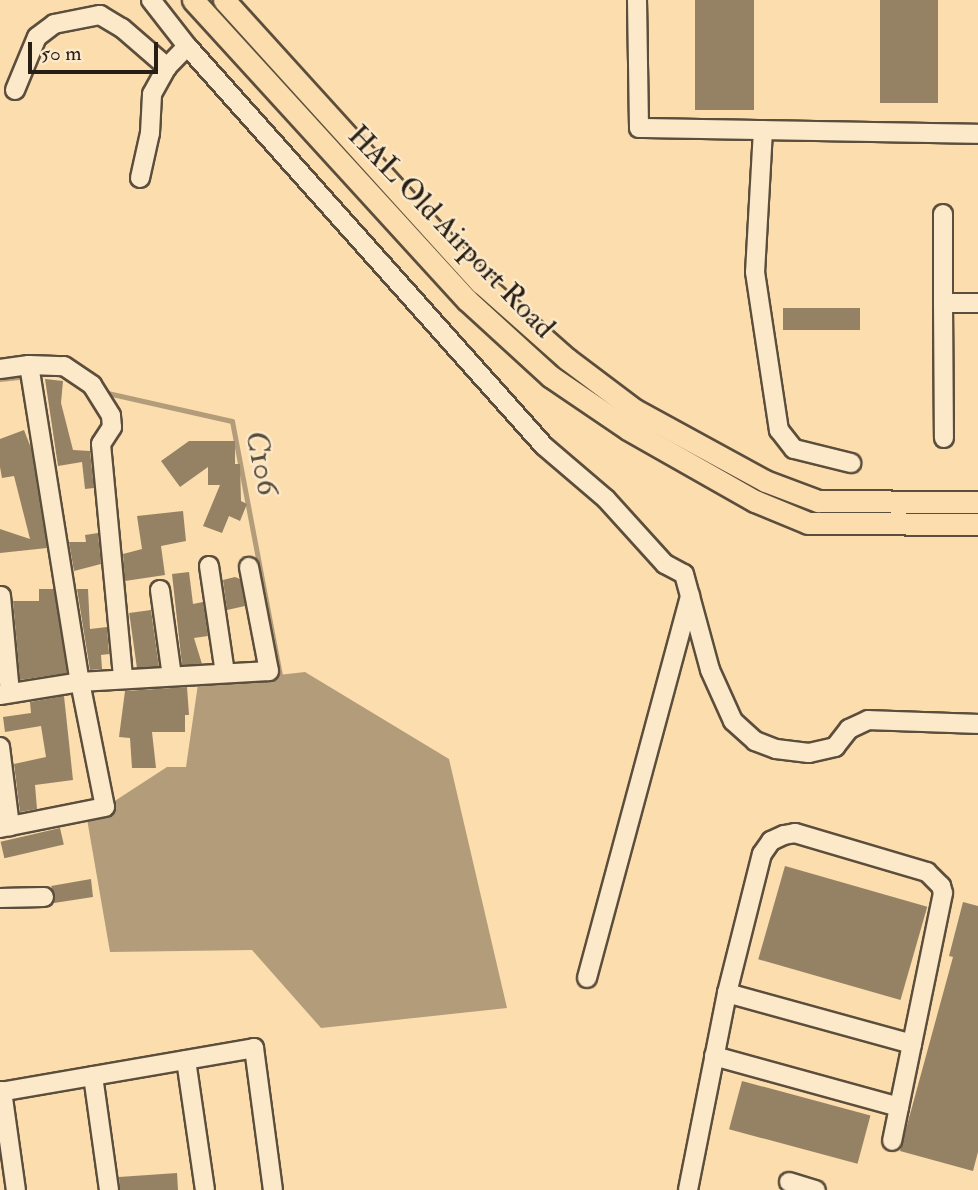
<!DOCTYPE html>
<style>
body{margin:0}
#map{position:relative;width:978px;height:1190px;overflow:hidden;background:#fbddae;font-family:"IM FELL Double Pica",serif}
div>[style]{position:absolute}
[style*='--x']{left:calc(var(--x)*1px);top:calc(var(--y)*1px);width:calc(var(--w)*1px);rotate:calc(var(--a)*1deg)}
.water>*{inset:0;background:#b39c7a}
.stream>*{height:5px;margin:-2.5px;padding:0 2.5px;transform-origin:2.5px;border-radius:2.5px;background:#b39c7a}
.building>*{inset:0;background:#958265;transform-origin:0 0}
.roads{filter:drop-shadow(2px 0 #5c4e3c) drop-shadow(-2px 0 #5c4e3c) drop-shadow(0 2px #5c4e3c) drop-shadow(0 -2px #5c4e3c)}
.minor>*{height:18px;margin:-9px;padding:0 9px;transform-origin:9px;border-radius:9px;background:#fce9ca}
.major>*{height:21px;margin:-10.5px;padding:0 10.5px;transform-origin:10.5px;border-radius:10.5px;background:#fbddae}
span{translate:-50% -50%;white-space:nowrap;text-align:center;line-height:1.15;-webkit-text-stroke:5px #fce9ca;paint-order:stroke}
.street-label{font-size:30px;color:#271f16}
.water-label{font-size:32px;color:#584b39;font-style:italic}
.scale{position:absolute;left:28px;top:42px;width:130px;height:32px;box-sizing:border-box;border:4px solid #271f16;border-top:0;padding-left:9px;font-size:21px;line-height:24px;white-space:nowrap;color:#271f16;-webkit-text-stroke:5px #fce9ca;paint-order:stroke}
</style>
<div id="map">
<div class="water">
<div style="clip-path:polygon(305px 672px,449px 759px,507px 1008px,321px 1028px,252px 950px,110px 952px,87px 819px,167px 767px,186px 767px,198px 684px)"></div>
</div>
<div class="stream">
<div style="--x:0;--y:379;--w:28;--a:-6"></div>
<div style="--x:103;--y:392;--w:132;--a:12.7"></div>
<div style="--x:232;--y:421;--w:264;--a:79.3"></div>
</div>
<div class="building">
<div style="left:695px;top:0;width:59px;height:110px"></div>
<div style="left:880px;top:0;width:58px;height:103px"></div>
<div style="left:783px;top:308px;width:77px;height:22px"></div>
<div style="clip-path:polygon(45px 379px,63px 381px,61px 403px,73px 450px,90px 451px,94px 488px,85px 489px,82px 462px,58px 466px)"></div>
<div style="clip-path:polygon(24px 430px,31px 448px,47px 548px,0 553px,0 529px,30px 539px,14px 476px,2px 478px,0 467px,0 439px)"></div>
<div style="clip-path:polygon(189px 441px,235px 441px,235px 464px,240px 464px,241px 501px,247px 504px,240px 521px,229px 516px,222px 533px,203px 526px,220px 485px,208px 485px,208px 467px,180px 487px,161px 461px)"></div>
<div style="clip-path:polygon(183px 511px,186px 541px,161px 546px,165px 575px,125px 581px,123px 554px,142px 549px,137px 516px)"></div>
<div style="clip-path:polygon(98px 533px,101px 564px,74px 571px,69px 542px,86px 542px,85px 535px)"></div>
<div style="clip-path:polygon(189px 572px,193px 604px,203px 602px,208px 636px,194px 638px,202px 664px,182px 665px,172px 574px)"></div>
<div style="clip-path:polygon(235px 577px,240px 579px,245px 606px,227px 610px,223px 580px)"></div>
<div style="clip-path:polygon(39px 589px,54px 589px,67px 673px,20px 680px,13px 601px,39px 601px)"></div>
<div style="clip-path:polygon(77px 589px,88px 589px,90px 629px,107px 627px,109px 654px,101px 655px,102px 669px,90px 670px)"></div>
<div style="left:151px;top:610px;width:57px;height:22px;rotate:82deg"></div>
<div style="clip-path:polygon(187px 687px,189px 715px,185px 715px,185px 732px,152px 732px,156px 768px,132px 768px,130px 738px,119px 737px,125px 691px)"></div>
<div style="clip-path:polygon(64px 696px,73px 780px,35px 785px,37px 809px,20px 812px,14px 764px,46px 757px,41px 726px,5px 732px,3px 717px,31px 713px,30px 702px)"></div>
<div style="left:60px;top:828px;width:17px;height:61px;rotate:77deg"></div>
<div style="left:785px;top:866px;width:148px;height:97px;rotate:16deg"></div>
<div style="clip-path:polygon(91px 879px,93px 897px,54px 903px,55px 896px,51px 886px)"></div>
<div style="clip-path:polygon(963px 902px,978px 906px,978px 1152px,973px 1171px,900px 1151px,953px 957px,949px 956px)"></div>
<div style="left:742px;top:1081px;width:133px;height:50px;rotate:15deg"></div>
<div style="clip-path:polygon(177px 1173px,178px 1190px,120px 1190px,119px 1177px)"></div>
</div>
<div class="roads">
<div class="minor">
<div style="--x:151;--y:0;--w:58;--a:52"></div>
<div style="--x:187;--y:46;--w:536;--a:48.25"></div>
<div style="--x:544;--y:446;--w:82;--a:40.5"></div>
<div style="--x:606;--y:499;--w:88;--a:47.8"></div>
<div style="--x:665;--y:564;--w:21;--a:28"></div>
<div style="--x:684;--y:574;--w:99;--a:74.8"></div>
<div style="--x:710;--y:670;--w:56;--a:65.7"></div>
<div style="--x:733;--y:721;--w:30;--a:42"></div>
<div style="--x:755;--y:741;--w:22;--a:21"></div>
<div style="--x:776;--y:749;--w:33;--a:7"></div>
<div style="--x:809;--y:753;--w:27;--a:-13"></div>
<div style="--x:835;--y:747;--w:23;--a:-52"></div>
<div style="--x:849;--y:729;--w:21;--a:-25"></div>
<div style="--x:868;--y:720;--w:110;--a:2.1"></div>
<div style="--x:637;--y:0;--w:128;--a:89.1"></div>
<div style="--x:639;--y:128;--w:339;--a:1"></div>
<div style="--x:15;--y:90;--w:57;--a:-67.5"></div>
<div style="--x:37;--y:37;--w:21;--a:-37"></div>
<div style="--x:54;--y:24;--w:47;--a:-11.1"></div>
<div style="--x:100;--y:15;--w:26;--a:31"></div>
<div style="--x:122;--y:28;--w:60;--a:40.9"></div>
<div style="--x:763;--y:130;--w:142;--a:93.2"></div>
<div style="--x:755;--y:272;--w:160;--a:81.4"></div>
<div style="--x:779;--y:430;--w:24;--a:52"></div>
<div style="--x:794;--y:449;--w:59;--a:13.8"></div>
<div style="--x:140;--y:178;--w:46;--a:-77.5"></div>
<div style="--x:150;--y:133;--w:39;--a:-87"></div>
<div style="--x:152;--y:94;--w:31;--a:-61"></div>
<div style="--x:167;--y:67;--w:29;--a:-46"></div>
<div style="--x:943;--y:214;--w:89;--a:90"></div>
<div style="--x:943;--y:303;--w:35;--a:0"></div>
<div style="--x:943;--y:303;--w:135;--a:89.6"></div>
<div style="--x:29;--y:365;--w:35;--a:2"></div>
<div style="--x:64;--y:366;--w:34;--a:34"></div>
<div style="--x:92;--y:385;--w:36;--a:58"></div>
<div style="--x:111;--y:416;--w:11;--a:85"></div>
<div style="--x:112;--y:427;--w:20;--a:123"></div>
<div style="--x:101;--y:444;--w:235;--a:84.6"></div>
<div style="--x:0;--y:369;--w:29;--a:-8"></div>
<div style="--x:29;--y:365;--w:321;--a:80.9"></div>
<div style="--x:80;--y:682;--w:127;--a:78.7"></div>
<div style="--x:105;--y:807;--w:107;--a:168.7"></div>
<div style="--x:209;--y:566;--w:108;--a:81.5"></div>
<div style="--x:160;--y:590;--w:87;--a:82.1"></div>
<div style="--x:1;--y:596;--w:97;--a:84.7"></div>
<div style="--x:0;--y:695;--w:81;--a:-9.2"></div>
<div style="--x:80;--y:682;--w:189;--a:-3.3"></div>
<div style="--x:269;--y:671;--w:106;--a:-100.9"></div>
<div style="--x:0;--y:747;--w:80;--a:82.8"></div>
<div style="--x:0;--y:898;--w:44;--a:-1.3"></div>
<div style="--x:587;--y:978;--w:396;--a:-74.9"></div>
<div style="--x:727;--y:993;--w:192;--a:15.4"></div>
<div style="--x:714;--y:1056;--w:192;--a:15.4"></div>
<div style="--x:186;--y:1060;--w:131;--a:81.7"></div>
<div style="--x:93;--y:1076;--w:115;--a:82"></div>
<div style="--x:2;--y:1091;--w:100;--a:82"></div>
<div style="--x:0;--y:1092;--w:258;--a:-9.8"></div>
<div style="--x:254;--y:1048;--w:143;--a:82.4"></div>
<div style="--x:789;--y:1182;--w:28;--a:17"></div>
<div style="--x:688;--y:1190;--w:201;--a:-78.8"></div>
<div style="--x:727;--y:993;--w:143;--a:-75.9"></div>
<div style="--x:762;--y:854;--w:16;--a:-55"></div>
<div style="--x:771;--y:841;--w:14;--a:-25"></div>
<div style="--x:784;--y:835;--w:11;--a:-10"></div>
<div style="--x:795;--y:833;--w:138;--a:16.5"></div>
<div style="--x:927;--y:872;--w:20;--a:45"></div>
<div style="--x:941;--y:886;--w:7;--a:74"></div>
<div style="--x:943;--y:893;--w:253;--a:101.6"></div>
</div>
<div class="major">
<div style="--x:193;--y:0;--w:406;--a:47.6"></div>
<div style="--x:467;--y:300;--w:113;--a:42.5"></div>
<div style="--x:550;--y:376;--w:94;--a:34.2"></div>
<div style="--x:628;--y:429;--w:146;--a:29.6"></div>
<div style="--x:755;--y:501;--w:57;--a:22.5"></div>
<div style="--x:808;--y:523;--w:170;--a:0.3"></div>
<div style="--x:224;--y:0;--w:382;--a:47.8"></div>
<div style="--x:481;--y:283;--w:115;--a:41.5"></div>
<div style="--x:567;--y:359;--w:85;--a:36.9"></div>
<div style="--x:635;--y:410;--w:148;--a:28.6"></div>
<div style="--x:765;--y:481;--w:57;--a:20.7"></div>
<div style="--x:818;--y:501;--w:160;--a:0.4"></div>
</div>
</div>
<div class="street-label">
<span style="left:451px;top:232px;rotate:46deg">HAL Old Airport Road</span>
</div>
<div class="water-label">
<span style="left:262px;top:463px;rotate:78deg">C106</span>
</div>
<div class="scale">50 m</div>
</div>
